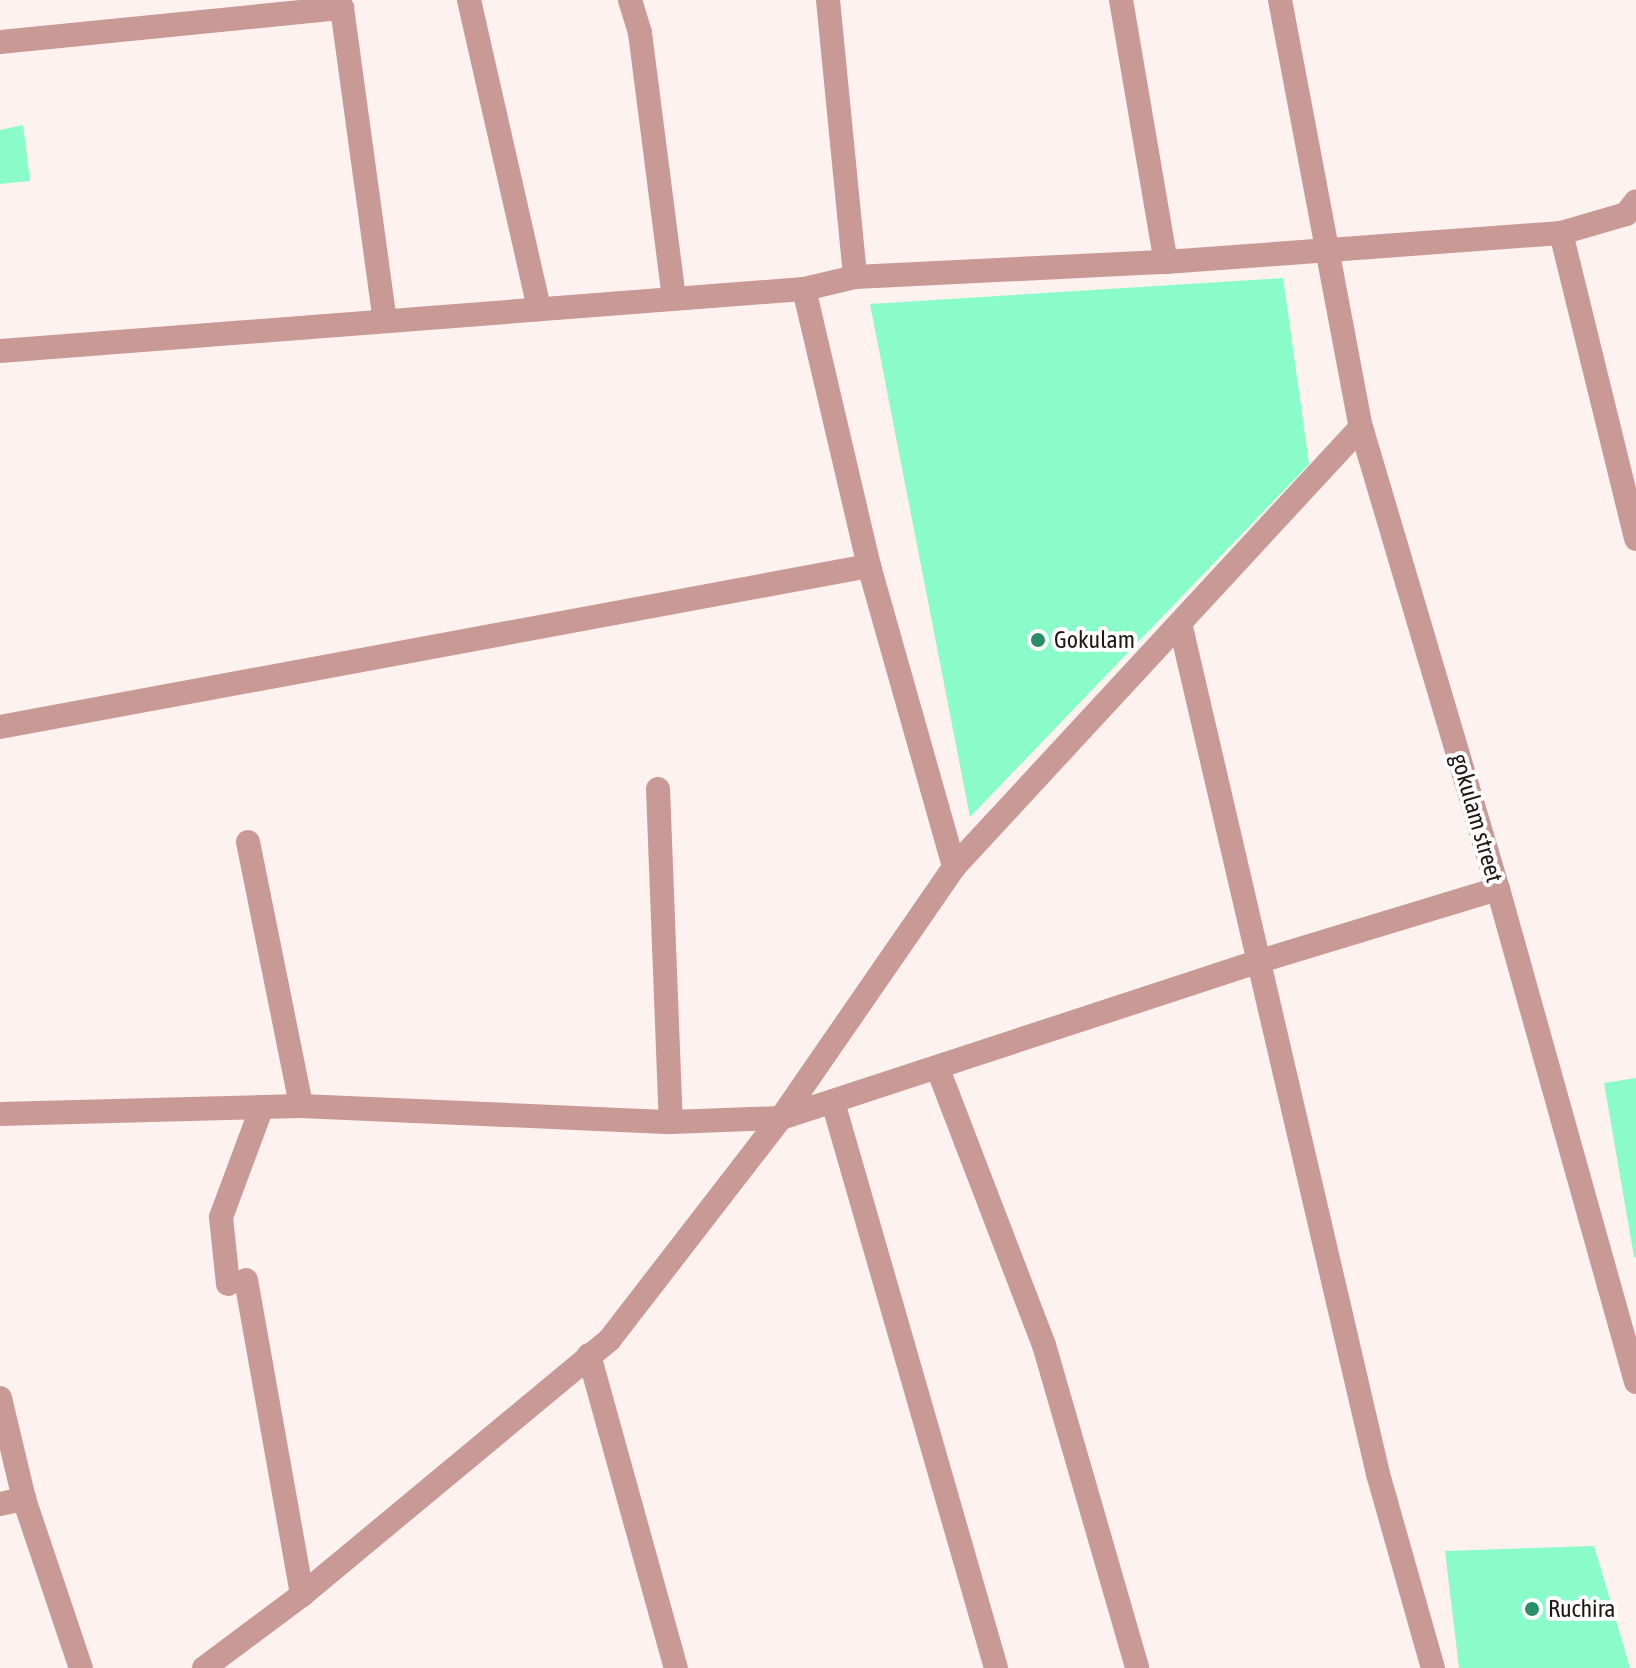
<!DOCTYPE html>
<style>
body{margin:0}
#map{position:relative;width:1636px;height:1668px;overflow:hidden;background:#fef2f1;font-family:"Asap Condensed",sans-serif}
div>[style]{position:absolute}
[style*='--x']{left:calc(var(--x)*1px);top:calc(var(--y)*1px);width:calc(var(--w)*1px);rotate:calc(var(--a)*1deg)}
.building>*{inset:0;background:#89fcca}
.minor>*{height:24px;margin:-12px;padding:0 12px;transform-origin:12px;border-radius:12px;background:#c89995}
.dots>*{width:22px;height:22px;translate:-50% -50%;box-sizing:border-box;border:4px solid #fff;border-radius:50%}
span{translate:-50% -50%;white-space:nowrap;text-align:center;line-height:1.15;-webkit-text-stroke:8px #fff;paint-order:stroke}
.poi-label{font-size:24px;color:#1f1615}
.left{translate:0 -50%;text-align:left}
.street-label{font-size:24px;color:#1f1615}
</style>
<div id="map">
<div class="building">
<div style="clip-path:polygon(23px 125px,30px 181px,0 184px,0 130px)"></div>
<div style="clip-path:polygon(1283px 278px,1309px 464px,970px 817px,870px 304px)"></div>
<div style="clip-path:polygon(1636px 1078px,1636px 1257px,1634px 1257px,1604px 1083px)"></div>
<div style="clip-path:polygon(1594px 1546px,1630px 1668px,1459px 1668px,1445px 1551px)"></div>
</div>
<div class="minor">
<div style="--x:469;--y:0;--w:317;--a:77.2"></div>
<div style="--x:630;--y:0;--w:34;--a:73"></div>
<div style="--x:640;--y:33;--w:268;--a:82.7"></div>
<div style="--x:828;--y:0;--w:278;--a:84.4"></div>
<div style="--x:1121;--y:0;--w:266;--a:80.3"></div>
<div style="--x:1280;--y:0;--w:435;--a:79.3"></div>
<div style="--x:1361;--y:427;--w:482;--a:73.5"></div>
<div style="--x:1498;--y:889;--w:512;--a:74.36"></div>
<div style="--x:0;--y:42;--w:344;--a:-5.7"></div>
<div style="--x:342;--y:8;--w:316;--a:82.2"></div>
<div style="--x:1561;--y:233;--w:315;--a:76.2"></div>
<div style="--x:804;--y:289;--w:285;--a:76.8"></div>
<div style="--x:0;--y:351;--w:806;--a:-4.41"></div>
<div style="--x:804;--y:289;--w:52;--a:-13.2"></div>
<div style="--x:855;--y:277;--w:311;--a:-2.8"></div>
<div style="--x:1166;--y:262;--w:396;--a:-4.2"></div>
<div style="--x:1561;--y:233;--w:68;--a:-16.3"></div>
<div style="--x:1626;--y:214;--w:16;--a:-52"></div>
<div style="--x:1180;--y:623;--w:874;--a:76.9"></div>
<div style="--x:1378;--y:1474;--w:202;--a:74.2"></div>
<div style="--x:0;--y:727;--w:884;--a:-10.5"></div>
<div style="--x:869;--y:566;--w:313;--a:74.2"></div>
<div style="--x:658;--y:789;--w:333;--a:87.8"></div>
<div style="--x:248;--y:842;--w:269;--a:78.6"></div>
<div style="--x:938;--y:1069;--w:296;--a:69"></div>
<div style="--x:1044;--y:1345;--w:336;--a:73.9"></div>
<div style="--x:833;--y:1102;--w:589;--a:73.93"></div>
<div style="--x:0;--y:1114;--w:301;--a:-1.5"></div>
<div style="--x:301;--y:1106;--w:370;--a:2.5"></div>
<div style="--x:671;--y:1122;--w:110;--a:-2.1"></div>
<div style="--x:781;--y:1118;--w:501;--a:-18.15"></div>
<div style="--x:1257;--y:962;--w:252;--a:-16.9"></div>
<div style="--x:246;--y:1280;--w:320;--a:79.9"></div>
<div style="--x:228;--y:1284;--w:67;--a:-96"></div>
<div style="--x:221;--y:1217;--w:117;--a:-69.6"></div>
<div style="--x:589;--y:1355;--w:325;--a:74.5"></div>
<div style="--x:0;--y:1398;--w:104;--a:76.6"></div>
<div style="--x:24;--y:1499;--w:178;--a:71.4"></div>
<div style="--x:0;--y:1504;--w:25;--a:-12"></div>
<div style="--x:204;--y:1668;--w:122;--a:-36.7"></div>
<div style="--x:302;--y:1595;--w:400;--a:-39.7"></div>
<div style="--x:610;--y:1339;--w:279;--a:-52.3"></div>
<div style="--x:781;--y:1118;--w:305;--a:-55.4"></div>
<div style="--x:954;--y:867;--w:599;--a:-47.23"></div>
</div>
<div class="dots">
<div style="left:1038px;top:640px;background:#2b8e69"></div>
<div style="left:1532px;top:1609px;background:#2b8e69"></div>
</div>
<div class="poi-label">
<span class="left" style="left:1054px;top:640px">Gokulam</span>
<span class="left" style="left:1548px;top:1609px">Ruchira</span>
</div>
<div class="street-label">
<span style="left:1477px;top:818px;rotate:74deg">gokulam street</span>
</div>
</div>
